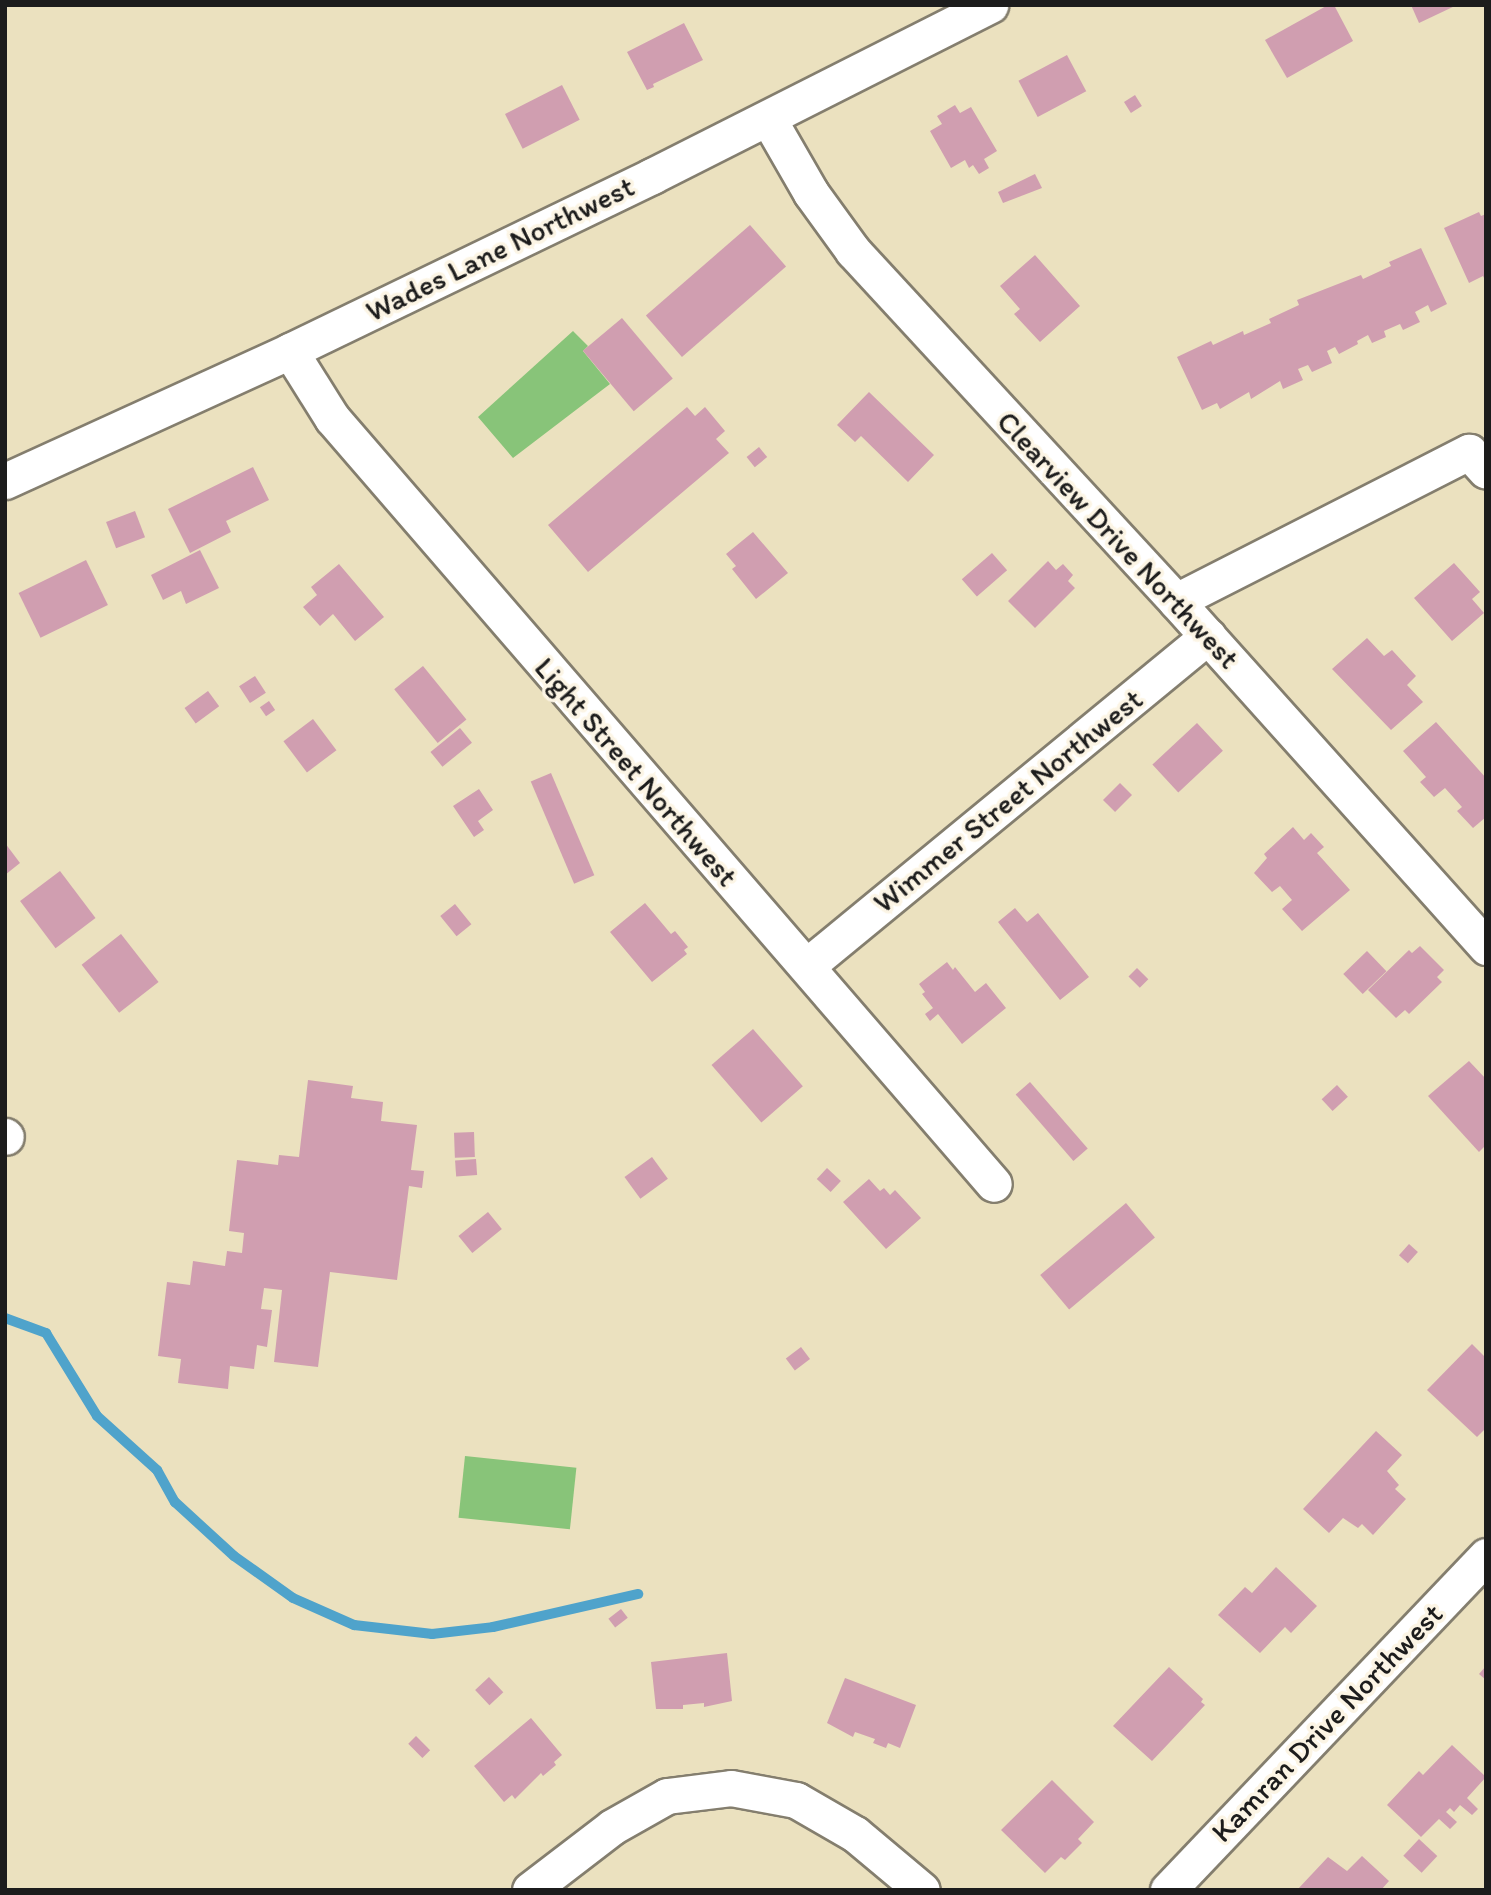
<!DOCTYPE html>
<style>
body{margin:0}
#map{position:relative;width:1491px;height:1895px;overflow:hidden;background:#ebe1bf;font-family:Itim,sans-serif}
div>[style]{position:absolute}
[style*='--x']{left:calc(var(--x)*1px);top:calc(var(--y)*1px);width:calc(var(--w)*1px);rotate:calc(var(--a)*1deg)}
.green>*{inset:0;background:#88c479;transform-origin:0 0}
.stream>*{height:10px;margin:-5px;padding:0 5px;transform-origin:5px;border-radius:5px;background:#4fa3cb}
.building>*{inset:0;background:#d09eb0;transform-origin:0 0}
.roads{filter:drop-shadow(2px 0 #847e6e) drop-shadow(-2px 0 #847e6e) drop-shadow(0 2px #847e6e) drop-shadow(0 -2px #847e6e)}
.minor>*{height:35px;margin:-17.5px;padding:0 17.5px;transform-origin:17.5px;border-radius:17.5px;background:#fff}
span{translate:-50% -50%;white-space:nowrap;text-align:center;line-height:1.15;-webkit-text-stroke:7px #fcf5e5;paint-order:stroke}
.street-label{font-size:30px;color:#1c1c1c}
.frame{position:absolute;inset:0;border:7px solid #1c1c1c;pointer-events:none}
</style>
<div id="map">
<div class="green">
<div style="clip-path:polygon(573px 331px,588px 346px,583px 351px,610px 384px,513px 458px,478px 417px)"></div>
<div style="left:465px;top:1456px;width:112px;height:62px;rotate:6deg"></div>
</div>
<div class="stream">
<div style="--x:5;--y:1318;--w:44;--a:20.1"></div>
<div style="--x:46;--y:1333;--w:97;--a:58.4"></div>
<div style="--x:97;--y:1416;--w:81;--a:42"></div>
<div style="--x:157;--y:1470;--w:37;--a:61"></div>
<div style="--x:175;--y:1502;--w:80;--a:42.5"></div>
<div style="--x:234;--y:1556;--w:72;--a:35.4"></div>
<div style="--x:293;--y:1598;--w:67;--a:23.9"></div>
<div style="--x:354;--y:1625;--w:79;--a:6.6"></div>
<div style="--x:432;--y:1634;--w:61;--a:-6.5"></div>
<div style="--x:493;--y:1627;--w:149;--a:-12.8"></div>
</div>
<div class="building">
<div style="clip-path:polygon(1328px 5px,1334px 5px,1353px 41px,1287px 78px,1265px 40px)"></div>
<div style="clip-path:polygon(1411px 5px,1457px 5px,1419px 23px)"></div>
<div style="clip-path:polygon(684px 23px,703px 60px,653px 84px,654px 87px,647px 90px,627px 52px)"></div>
<div style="left:1067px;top:55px;width:41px;height:55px;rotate:62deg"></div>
<div style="left:562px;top:85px;width:39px;height:64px;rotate:63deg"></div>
<div style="left:1135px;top:95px;width:13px;height:13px;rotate:58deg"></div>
<div style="clip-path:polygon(955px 105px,960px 113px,971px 107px,997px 151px,984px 159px,989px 168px,979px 174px,973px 165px,969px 168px,965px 160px,951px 168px,930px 131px,942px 124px,937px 116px)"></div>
<div style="clip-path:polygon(1035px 174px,1042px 188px,1003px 203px,998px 192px)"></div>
<div style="clip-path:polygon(1479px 212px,1481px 216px,1486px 214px,1486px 282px,1483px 276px,1469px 283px,1444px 228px)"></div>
<div style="left:750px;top:225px;width:55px;height:138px;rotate:49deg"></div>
<div style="clip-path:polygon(1421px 248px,1447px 304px,1431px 312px,1428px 305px,1415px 312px,1420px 322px,1403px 330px,1400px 324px,1384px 331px,1386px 337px,1372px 343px,1368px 335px,1357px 341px,1358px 344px,1339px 354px,1335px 347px,1327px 351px,1332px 363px,1312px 372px,1308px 365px,1298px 369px,1303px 380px,1283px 389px,1280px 381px,1251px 399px,1249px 392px,1220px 409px,1217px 403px,1202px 410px,1177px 357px,1211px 341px,1213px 345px,1243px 331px,1244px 335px,1271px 323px,1269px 319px,1299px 305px,1297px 300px,1361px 275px,1363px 279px,1391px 266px,1389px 262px)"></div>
<div style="clip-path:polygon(1035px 255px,1080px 306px,1040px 342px,1014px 314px,1020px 309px,1000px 286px)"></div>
<div style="left:622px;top:318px;width:79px;height:51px;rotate:50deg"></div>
<div style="clip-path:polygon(869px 392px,934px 455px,908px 482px,861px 436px,855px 442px,837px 425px)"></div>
<div style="clip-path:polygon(687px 407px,695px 416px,705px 407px,725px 431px,716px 439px,729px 453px,588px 572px,548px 525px)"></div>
<div style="left:759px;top:447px;width:13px;height:16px;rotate:51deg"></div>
<div style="clip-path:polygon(253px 467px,269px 500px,226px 521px,231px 532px,190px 553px,168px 509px)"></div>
<div style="left:135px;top:511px;width:28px;height:31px;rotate:69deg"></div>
<div style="clip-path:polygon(753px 532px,788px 573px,756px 599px,732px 569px,736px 566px,726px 554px)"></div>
<div style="clip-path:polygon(200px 550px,219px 588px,186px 604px,181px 591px,163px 600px,151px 575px)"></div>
<div style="left:992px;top:553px;width:23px;height:40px;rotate:49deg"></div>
<div style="left:86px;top:560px;width:50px;height:75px;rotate:64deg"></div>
<div style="clip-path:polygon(1048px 561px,1056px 570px,1063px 564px,1073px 575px,1068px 581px,1075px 588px,1035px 628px,1008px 601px)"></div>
<div style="clip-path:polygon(1454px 563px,1480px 592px,1472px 599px,1484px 613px,1452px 641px,1414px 598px)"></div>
<div style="clip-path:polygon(339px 564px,384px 617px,355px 641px,333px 614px,320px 626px,303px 607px,317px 595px,311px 587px)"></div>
<div style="clip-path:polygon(1367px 638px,1384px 656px,1392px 650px,1416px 676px,1407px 685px,1423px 702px,1391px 730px,1332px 669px)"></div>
<div style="left:423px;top:666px;width:69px;height:37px;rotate:51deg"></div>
<div style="left:255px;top:676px;width:20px;height:19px;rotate:57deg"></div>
<div style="left:208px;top:691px;width:19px;height:29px;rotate:54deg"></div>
<div style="left:269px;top:701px;width:11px;height:11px;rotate:56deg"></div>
<div style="left:313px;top:719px;width:39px;height:37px;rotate:53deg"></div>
<div style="clip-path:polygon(1436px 722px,1486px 778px,1486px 817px,1473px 828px,1457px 811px,1462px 807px,1445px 788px,1434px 797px,1420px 782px,1426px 777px,1403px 751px)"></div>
<div style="left:1197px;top:723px;width:38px;height:61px;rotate:47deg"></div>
<div style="left:460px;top:728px;width:19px;height:38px;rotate:51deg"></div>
<div style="left:551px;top:773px;width:111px;height:22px;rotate:67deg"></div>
<div style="left:1120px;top:783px;width:17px;height:24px;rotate:45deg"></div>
<div style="clip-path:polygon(479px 789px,493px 810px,478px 821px,484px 830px,474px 837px,453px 806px)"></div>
<div style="clip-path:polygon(1293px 827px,1304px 840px,1311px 833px,1324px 847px,1317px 853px,1350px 890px,1302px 931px,1282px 909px,1292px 900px,1280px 886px,1272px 892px,1254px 873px,1267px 858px,1264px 854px)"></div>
<div style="clip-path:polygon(5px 843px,20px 863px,5px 875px)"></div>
<div style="left:60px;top:871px;width:59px;height:50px;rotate:53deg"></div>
<div style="clip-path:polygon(645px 903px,671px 934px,675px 931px,688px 947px,684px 950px,687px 954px,652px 982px,610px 932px)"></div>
<div style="left:455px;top:904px;width:26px;height:19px;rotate:51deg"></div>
<div style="clip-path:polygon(1015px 908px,1027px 922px,1038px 913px,1089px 977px,1060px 1000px,998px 922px)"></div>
<div style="left:121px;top:934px;width:61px;height:50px;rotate:52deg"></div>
<div style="clip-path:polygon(1420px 946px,1444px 970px,1437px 977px,1442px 982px,1409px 1014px,1405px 1010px,1396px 1018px,1368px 990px,1409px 950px,1412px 953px)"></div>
<div style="left:1367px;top:951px;width:28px;height:33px;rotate:46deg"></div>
<div style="clip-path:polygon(947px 962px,953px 970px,955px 967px,975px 992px,986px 983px,1006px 1008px,962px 1044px,938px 1014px,930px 1021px,925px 1014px,933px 1008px,922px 994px,925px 992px,919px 984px)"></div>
<div style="left:1137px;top:968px;width:16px;height:12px;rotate:45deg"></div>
<div style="left:753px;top:1029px;width:76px;height:55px;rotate:49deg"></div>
<div style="clip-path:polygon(1469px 1061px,1486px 1079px,1486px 1145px,1479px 1152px,1428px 1096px)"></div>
<div style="clip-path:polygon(308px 1080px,353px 1086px,351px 1098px,383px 1102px,381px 1121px,417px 1125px,411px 1170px,424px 1171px,422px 1188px,409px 1186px,397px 1280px,330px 1272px,318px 1367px,274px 1362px,282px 1290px,264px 1288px,261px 1309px,272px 1310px,267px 1347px,257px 1345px,254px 1369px,230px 1366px,228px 1389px,178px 1383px,181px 1359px,158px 1356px,167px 1282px,190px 1285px,193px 1261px,225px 1266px,227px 1251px,242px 1253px,244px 1233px,229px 1231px,237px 1160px,278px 1165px,279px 1155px,299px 1157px)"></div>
<div style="left:1030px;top:1082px;width:88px;height:19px;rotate:49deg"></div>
<div style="left:1337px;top:1085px;width:16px;height:21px;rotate:47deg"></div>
<div style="left:474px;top:1132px;width:25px;height:20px;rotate:88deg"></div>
<div style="left:652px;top:1157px;width:27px;height:34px;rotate:54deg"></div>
<div style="left:476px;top:1159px;width:16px;height:21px;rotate:86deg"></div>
<div style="left:827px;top:1168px;width:19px;height:15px;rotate:43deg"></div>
<div style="clip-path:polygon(869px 1179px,880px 1191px,884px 1188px,890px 1195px,895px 1190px,921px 1218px,886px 1249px,843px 1202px)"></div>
<div style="left:1126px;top:1203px;width:45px;height:112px;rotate:50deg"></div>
<div style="left:488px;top:1212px;width:22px;height:38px;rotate:51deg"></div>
<div style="left:1409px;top:1244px;width:12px;height:15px;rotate:42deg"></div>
<div style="clip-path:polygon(1472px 1344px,1486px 1358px,1486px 1428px,1477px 1437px,1427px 1390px)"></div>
<div style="left:801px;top:1347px;width:15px;height:19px;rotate:53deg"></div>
<div style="clip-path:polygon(1376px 1431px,1402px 1455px,1387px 1471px,1399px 1485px,1395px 1489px,1406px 1499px,1373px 1535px,1362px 1524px,1358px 1528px,1343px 1518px,1329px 1533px,1303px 1509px)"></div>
<div style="clip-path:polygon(1276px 1567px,1317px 1606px,1291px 1633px,1285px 1627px,1260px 1653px,1218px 1615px,1245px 1587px,1252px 1593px)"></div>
<div style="left:621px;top:1609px;width:11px;height:16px;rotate:52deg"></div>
<div style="clip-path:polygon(727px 1653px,732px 1701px,704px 1707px,704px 1703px,683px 1705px,683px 1709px,656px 1709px,651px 1662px)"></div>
<div style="clip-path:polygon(1486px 1666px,1486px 1680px,1479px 1674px)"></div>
<div style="clip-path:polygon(1169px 1667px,1203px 1699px,1201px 1702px,1205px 1705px,1152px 1761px,1113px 1726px)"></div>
<div style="left:489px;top:1677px;width:21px;height:19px;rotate:47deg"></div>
<div style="clip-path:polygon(845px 1678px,916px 1705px,900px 1748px,888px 1743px,886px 1748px,873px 1743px,875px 1739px,855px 1732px,853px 1737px,827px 1723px)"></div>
<div style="clip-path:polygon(531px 1718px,562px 1755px,554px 1762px,556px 1765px,543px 1776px,541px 1773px,515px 1799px,512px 1795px,504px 1802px,474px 1766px)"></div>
<div style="left:416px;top:1736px;width:20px;height:11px;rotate:45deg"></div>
<div style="clip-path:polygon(1452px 1745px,1486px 1777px,1467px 1798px,1478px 1809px,1472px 1815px,1460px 1805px,1454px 1812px,1450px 1808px,1446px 1812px,1457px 1822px,1450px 1829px,1439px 1819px,1421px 1837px,1387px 1805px,1419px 1771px,1423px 1775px)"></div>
<div style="clip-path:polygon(1052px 1780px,1094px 1822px,1078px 1839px,1082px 1843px,1065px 1860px,1061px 1857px,1045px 1873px,1001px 1830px)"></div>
<div style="left:1419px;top:1839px;width:25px;height:23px;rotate:43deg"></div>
<div style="clip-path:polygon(1362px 1856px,1389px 1881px,1381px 1890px,1297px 1890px,1328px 1857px,1347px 1871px)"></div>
</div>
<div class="roads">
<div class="minor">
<div style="--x:769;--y:120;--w:84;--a:60.1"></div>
<div style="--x:811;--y:193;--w:72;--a:54.1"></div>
<div style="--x:853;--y:251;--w:476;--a:47.3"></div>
<div style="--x:1176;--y:601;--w:465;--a:48.1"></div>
<div style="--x:290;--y:351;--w:79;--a:57.9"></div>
<div style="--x:332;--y:418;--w:1012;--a:49.17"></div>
<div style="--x:5;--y:481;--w:313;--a:-24.5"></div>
<div style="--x:290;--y:351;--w:402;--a:-25.8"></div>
<div style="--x:652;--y:176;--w:379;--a:-26.8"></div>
<div style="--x:1176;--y:601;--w:329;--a:-27"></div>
<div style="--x:1469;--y:452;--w:25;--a:48"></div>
<div style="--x:808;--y:965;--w:518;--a:-39.44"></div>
<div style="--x:5;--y:1136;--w:1;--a:45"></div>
<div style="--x:530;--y:1890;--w:103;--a:-37.5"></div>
<div style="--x:612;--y:1827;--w:63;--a:-29.4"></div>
<div style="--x:667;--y:1796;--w:64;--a:-7.1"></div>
<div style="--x:731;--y:1788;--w:66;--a:10.5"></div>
<div style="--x:796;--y:1800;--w:68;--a:30"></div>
<div style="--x:855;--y:1834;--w:87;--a:39.9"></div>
<div style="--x:1168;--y:1890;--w:461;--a:-46.4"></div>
</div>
</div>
<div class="street-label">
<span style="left:500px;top:249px;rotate:-26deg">Wades Lane Northwest</span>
<span style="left:1118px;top:540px;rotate:47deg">Clearview Drive Northwest</span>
<span style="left:636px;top:772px;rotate:49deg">Light Street Northwest</span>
<span style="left:1008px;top:801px;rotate:-39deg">Wimmer Street Northwest</span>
<span style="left:1327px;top:1723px;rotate:-46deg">Kamran Drive Northwest</span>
</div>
<div class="frame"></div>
</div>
